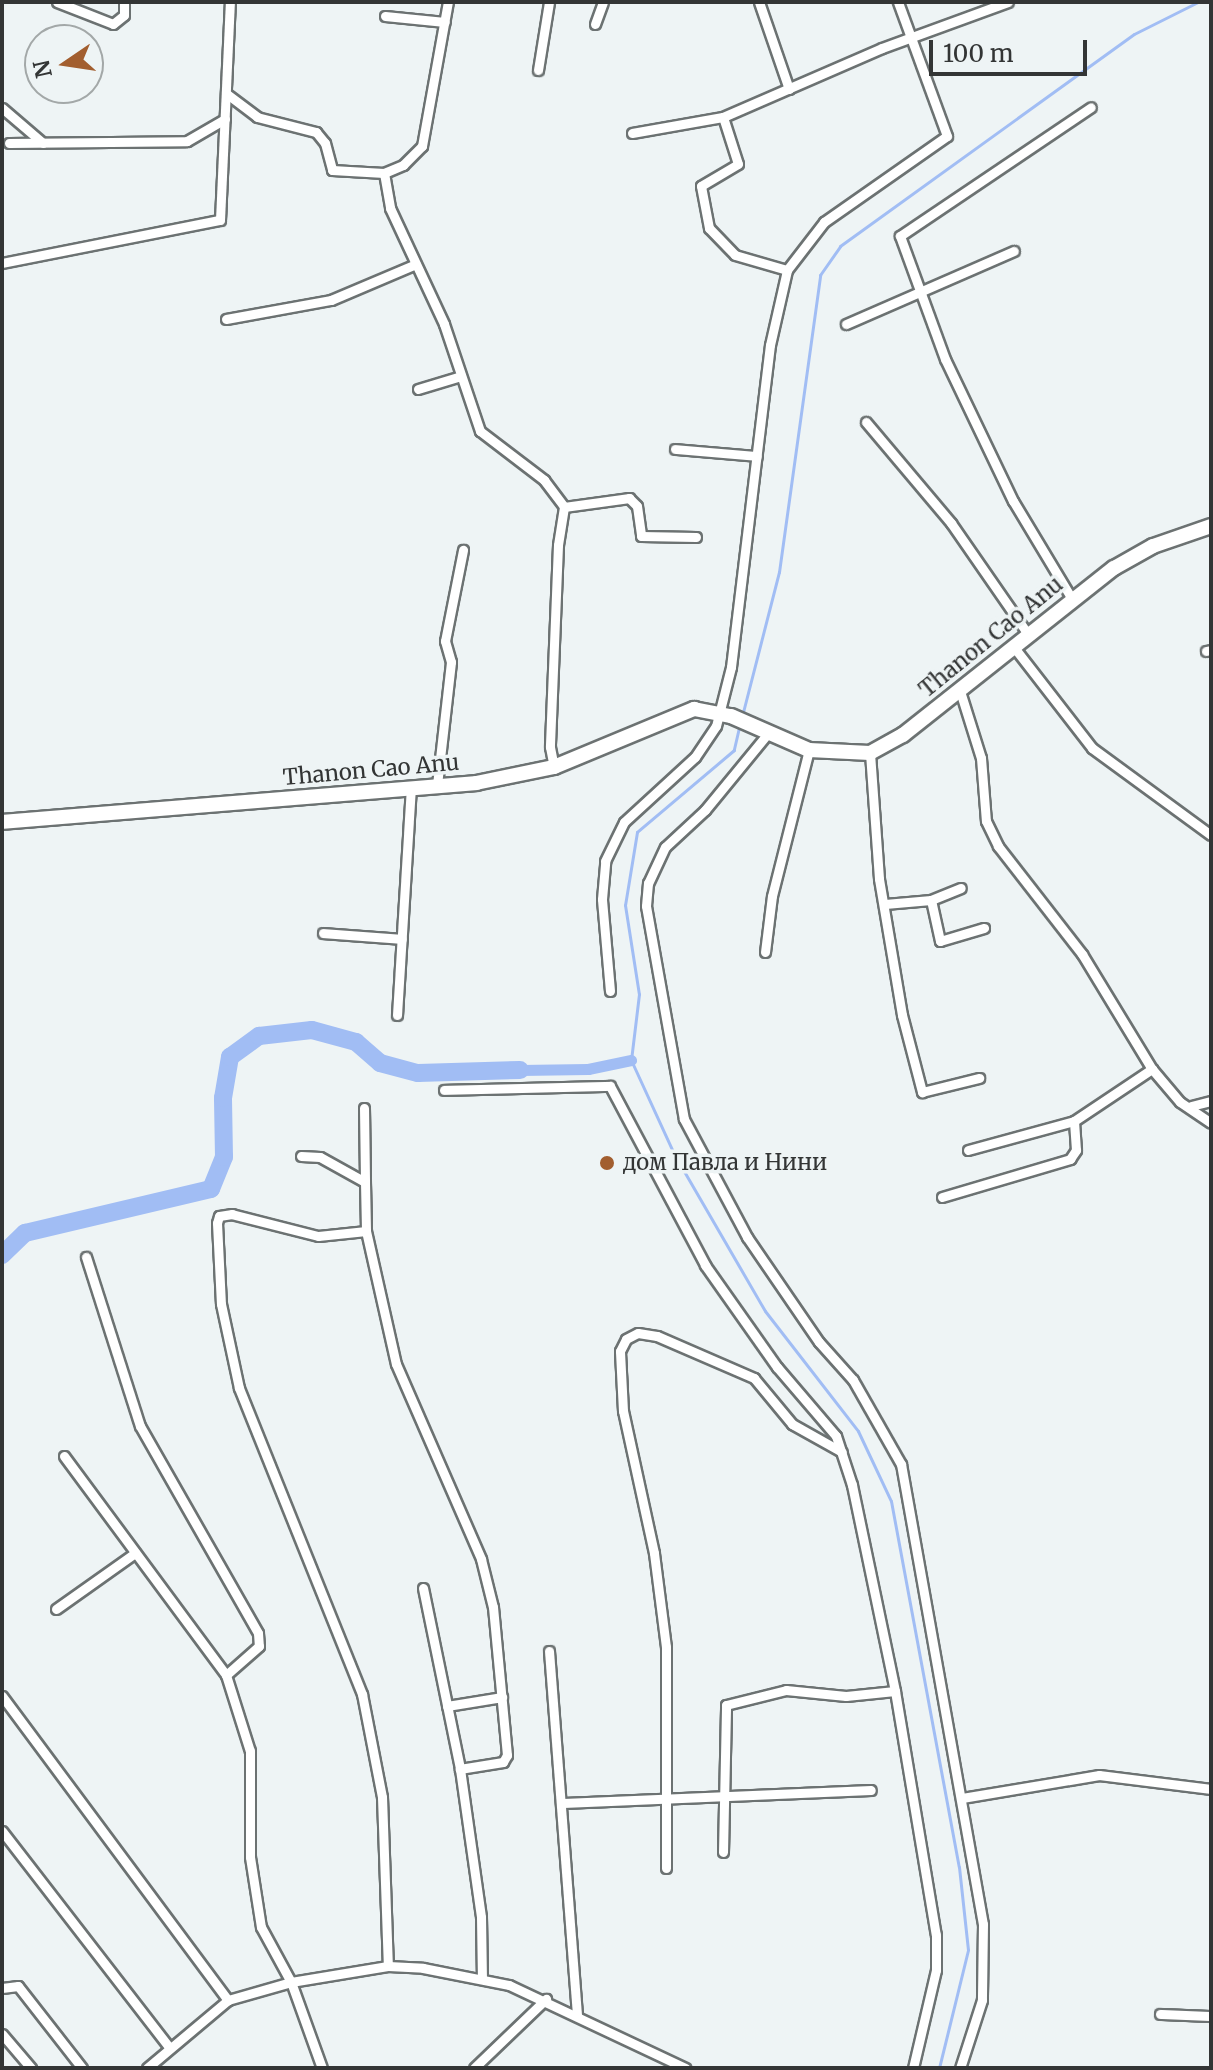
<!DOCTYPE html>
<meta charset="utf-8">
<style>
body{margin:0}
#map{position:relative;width:1213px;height:2070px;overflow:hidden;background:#eef4f5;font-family:Merriweather,serif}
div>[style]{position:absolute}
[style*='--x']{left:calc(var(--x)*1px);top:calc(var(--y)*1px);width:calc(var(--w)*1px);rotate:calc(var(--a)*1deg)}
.stream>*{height:3px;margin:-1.5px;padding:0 1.5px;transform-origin:1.5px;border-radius:1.5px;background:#a1bdf4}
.canal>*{height:11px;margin:-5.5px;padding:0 5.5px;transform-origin:5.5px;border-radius:5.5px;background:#a1bdf4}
.river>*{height:18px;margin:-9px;padding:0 9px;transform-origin:9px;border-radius:9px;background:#a1bdf4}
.roads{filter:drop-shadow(2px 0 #6c7272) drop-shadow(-2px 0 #6c7272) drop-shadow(0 2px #6c7272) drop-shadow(0 -2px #6c7272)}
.street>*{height:9px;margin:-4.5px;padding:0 4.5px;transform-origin:4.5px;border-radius:4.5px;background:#fff}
.secondary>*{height:14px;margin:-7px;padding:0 7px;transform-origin:7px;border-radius:7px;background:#fff}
.dots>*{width:22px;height:22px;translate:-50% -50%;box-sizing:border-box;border:4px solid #eef4f5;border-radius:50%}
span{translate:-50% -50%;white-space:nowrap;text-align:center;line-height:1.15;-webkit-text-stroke:7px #eef4f5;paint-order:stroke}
.street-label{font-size:22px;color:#333535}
.poi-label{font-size:22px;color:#333535}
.left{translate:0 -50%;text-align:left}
.frame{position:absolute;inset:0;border:4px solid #333535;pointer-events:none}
.north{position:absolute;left:24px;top:24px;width:80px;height:80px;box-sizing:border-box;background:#eef4f5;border:2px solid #a3a8a8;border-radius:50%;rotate:257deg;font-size:22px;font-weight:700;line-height:32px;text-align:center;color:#333535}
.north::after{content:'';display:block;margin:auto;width:28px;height:36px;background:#a25e2f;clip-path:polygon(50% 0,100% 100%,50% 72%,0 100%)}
.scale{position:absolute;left:929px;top:40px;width:158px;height:36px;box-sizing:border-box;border:4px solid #333535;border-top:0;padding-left:10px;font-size:24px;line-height:28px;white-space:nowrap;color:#333535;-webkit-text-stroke:6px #eef4f5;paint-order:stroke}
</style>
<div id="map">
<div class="stream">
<div style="--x:742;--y:716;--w:149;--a:-75.6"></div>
<div style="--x:779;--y:572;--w:300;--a:-82.1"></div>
<div style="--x:820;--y:275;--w:35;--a:-55"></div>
<div style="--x:840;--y:246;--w:362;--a:-35.8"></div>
<div style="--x:1134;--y:34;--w:72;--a:-26.6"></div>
<div style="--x:740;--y:723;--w:28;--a:103"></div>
<div style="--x:734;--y:750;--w:127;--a:139.8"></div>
<div style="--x:637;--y:832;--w:74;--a:99.3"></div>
<div style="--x:625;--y:905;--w:90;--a:81.1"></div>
<div style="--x:639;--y:994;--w:66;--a:96.9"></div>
<div style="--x:631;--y:1060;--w:103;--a:65.4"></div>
<div style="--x:674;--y:1154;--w:181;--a:59.9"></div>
<div style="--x:765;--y:1311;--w:152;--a:52.2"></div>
<div style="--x:858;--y:1431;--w:77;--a:64.8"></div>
<div style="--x:891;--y:1501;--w:372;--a:79.5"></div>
<div style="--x:959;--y:1867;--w:83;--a:83.8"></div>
<div style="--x:968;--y:1950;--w:122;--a:103.8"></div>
</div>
<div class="canal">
<div style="--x:520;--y:1070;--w:68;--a:-0.8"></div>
<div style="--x:588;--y:1069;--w:44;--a:-11.8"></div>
</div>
<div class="river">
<div style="--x:2;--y:1255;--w:32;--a:-44"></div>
<div style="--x:25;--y:1233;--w:191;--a:-13.3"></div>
<div style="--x:211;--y:1189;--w:35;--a:-68"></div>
<div style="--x:224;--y:1157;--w:59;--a:-91"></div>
<div style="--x:223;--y:1098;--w:42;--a:-80.3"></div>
<div style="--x:230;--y:1057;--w:36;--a:-36"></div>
<div style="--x:259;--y:1036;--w:53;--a:-6.5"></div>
<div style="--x:312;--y:1030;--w:46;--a:15.3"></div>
<div style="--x:356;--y:1042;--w:32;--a:41"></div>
<div style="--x:380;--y:1063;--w:39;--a:15"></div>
<div style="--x:418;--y:1073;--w:102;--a:-1.7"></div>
</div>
<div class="roads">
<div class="street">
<div style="--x:57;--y:2;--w:60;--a:21.4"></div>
<div style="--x:113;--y:24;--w:14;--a:-39"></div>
<div style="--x:124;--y:15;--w:13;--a:-90"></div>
<div style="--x:759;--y:2;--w:92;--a:71"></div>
<div style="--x:385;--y:16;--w:60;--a:5.7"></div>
<div style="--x:595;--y:24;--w:23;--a:-70"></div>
<div style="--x:538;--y:70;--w:69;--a:-80.8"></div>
<div style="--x:227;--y:94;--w:38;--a:37"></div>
<div style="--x:257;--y:117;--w:61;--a:14.3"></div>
<div style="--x:316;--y:132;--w:14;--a:51"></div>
<div style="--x:325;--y:143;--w:28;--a:75"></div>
<div style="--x:332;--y:170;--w:52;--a:3.3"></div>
<div style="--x:384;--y:173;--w:21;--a:-23"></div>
<div style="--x:403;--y:165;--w:27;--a:-45"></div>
<div style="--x:422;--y:146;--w:146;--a:-79.8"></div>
<div style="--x:2;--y:108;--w:54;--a:40.5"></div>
<div style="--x:723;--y:117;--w:49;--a:72.3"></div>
<div style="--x:738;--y:164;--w:43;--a:149.3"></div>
<div style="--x:701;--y:186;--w:43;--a:79.2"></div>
<div style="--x:709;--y:228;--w:37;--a:46"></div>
<div style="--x:735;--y:255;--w:54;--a:16.1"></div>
<div style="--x:632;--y:133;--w:92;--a:-10"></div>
<div style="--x:723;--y:117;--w:173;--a:-23.5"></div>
<div style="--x:882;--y:48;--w:134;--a:-20.1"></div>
<div style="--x:9;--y:143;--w:178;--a:-0.6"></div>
<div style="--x:187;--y:141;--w:44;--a:-30.1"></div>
<div style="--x:384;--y:173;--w:36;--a:80"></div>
<div style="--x:390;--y:208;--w:128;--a:65"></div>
<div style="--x:444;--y:324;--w:113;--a:71.4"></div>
<div style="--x:480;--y:431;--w:81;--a:37.4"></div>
<div style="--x:544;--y:480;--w:34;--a:53"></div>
<div style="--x:564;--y:507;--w:38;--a:99"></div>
<div style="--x:558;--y:545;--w:202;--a:92.3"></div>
<div style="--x:550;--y:747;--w:20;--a:79"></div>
<div style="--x:2;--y:263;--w:222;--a:-11.2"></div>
<div style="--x:220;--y:220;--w:218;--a:-87.4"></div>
<div style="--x:226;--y:319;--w:107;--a:-10.3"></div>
<div style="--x:331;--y:300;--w:92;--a:-23"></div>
<div style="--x:846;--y:324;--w:183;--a:-23.5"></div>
<div style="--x:418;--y:389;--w:45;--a:-16.8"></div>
<div style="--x:866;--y:422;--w:132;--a:49.9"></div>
<div style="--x:951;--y:523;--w:135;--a:55.3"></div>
<div style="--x:675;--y:449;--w:82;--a:4.9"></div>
<div style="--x:564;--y:507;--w:66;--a:-7.9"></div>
<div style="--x:629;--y:498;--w:11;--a:45"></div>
<div style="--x:637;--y:506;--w:30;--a:82"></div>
<div style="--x:641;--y:536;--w:55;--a:1"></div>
<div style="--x:1072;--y:599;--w:114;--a:-121"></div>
<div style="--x:1013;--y:501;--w:157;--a:-115.6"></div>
<div style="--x:945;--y:359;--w:131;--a:-110.1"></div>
<div style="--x:900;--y:236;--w:230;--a:-34"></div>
<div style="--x:1013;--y:646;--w:129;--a:52.2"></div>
<div style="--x:1092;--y:748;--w:147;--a:36.2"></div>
<div style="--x:1206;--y:651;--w:5;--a:-11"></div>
<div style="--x:960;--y:691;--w:70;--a:72.6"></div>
<div style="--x:981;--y:758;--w:63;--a:85.5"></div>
<div style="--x:986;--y:821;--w:28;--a:64"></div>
<div style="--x:998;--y:846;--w:137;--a:52.1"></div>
<div style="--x:1082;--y:954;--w:135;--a:58.7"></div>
<div style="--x:1152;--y:1069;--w:43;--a:49.7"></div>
<div style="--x:1180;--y:1102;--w:37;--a:34"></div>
<div style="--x:769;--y:732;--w:101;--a:129.4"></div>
<div style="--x:705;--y:810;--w:54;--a:137.2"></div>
<div style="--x:665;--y:847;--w:40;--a:115"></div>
<div style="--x:648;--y:883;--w:23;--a:95"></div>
<div style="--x:646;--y:906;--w:216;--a:79.9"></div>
<div style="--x:684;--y:1119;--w:134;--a:61.9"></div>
<div style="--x:747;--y:1237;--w:127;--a:55.6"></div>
<div style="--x:819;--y:1342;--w:51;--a:48.2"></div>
<div style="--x:853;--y:1380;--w:97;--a:60.3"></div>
<div style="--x:901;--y:1464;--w:467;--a:79.9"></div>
<div style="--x:983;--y:1924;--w:76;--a:90.8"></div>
<div style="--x:982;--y:2000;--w:71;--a:107.9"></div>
<div style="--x:870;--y:753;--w:126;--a:85.9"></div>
<div style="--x:879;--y:879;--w:138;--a:80.4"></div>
<div style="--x:902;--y:1015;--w:80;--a:75.4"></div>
<div style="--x:922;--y:1092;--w:59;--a:-13.8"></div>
<div style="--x:437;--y:785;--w:124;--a:-83.5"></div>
<div style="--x:451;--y:662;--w:22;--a:-106"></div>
<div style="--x:445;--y:641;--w:93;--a:-78.8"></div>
<div style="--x:931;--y:900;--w:42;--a:77.6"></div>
<div style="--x:940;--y:941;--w:46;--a:-16.5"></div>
<div style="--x:885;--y:904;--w:46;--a:-5"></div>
<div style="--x:931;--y:900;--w:32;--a:-22"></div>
<div style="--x:323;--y:933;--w:79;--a:4.3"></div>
<div style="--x:765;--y:952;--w:56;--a:-82.9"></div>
<div style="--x:772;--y:896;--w:151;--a:-75.8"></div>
<div style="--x:610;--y:991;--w:92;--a:-95"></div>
<div style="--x:602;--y:899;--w:38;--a:-85"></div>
<div style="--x:605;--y:861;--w:43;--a:-64"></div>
<div style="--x:624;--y:822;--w:96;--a:-42.5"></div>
<div style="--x:695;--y:757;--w:37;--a:-56"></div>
<div style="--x:716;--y:726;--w:61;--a:-75.7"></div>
<div style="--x:731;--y:667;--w:324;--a:-83.1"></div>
<div style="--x:770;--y:345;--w:77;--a:-77.2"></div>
<div style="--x:787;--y:270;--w:61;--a:-52.4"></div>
<div style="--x:824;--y:222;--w:150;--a:-35"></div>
<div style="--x:947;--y:136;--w:143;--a:-110.1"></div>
<div style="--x:397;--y:1015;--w:228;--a:-86.5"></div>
<div style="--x:444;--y:1090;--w:166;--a:-1.4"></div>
<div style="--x:610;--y:1086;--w:203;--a:62"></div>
<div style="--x:705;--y:1265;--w:125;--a:54.8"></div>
<div style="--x:777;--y:1367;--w:91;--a:49.5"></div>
<div style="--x:836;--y:1436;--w:52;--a:71.9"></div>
<div style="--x:852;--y:1485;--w:210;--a:78.2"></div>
<div style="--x:895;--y:1691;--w:247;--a:80.5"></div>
<div style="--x:936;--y:1935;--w:35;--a:90"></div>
<div style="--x:936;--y:1970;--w:101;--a:103.2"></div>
<div style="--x:1191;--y:1106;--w:21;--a:-14"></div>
<div style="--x:364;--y:1108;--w:74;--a:89.2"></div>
<div style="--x:968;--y:1150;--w:110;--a:-15.3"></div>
<div style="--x:1074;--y:1121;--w:94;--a:-33.7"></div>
<div style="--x:301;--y:1156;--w:19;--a:3"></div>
<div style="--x:320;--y:1157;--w:51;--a:29.1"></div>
<div style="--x:365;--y:1182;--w:49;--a:88.8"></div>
<div style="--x:366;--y:1231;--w:136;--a:77.3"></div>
<div style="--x:396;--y:1364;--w:213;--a:66.4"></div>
<div style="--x:481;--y:1559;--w:49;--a:76"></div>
<div style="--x:493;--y:1607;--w:149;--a:84.6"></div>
<div style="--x:507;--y:1755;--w:8;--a:120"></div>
<div style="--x:503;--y:1762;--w:44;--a:170.8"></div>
<div style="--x:942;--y:1197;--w:134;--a:-16.5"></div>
<div style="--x:1070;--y:1159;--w:11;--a:-56"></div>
<div style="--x:1076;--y:1150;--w:29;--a:-94"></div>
<div style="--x:366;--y:1231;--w:48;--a:174.1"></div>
<div style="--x:318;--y:1236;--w:89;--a:-165.7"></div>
<div style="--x:232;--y:1214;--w:13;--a:171"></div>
<div style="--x:219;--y:1216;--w:7;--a:106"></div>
<div style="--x:217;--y:1223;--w:81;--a:87.2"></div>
<div style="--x:221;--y:1304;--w:86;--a:77.9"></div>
<div style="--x:239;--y:1388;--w:330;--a:68.1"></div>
<div style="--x:362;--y:1694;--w:105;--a:79"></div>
<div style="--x:382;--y:1797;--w:169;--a:88"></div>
<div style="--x:86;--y:1257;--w:177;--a:72.3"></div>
<div style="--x:140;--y:1426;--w:238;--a:60.3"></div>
<div style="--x:258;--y:1633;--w:13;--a:86"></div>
<div style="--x:259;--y:1646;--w:44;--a:138.7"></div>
<div style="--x:64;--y:1456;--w:272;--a:53.5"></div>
<div style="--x:226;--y:1675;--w:80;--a:72.5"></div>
<div style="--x:250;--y:1751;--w:106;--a:90"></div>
<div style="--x:250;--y:1857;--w:71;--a:81.1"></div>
<div style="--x:261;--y:1927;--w:63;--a:61.4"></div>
<div style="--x:291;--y:1982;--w:91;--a:70.2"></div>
<div style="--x:423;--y:1588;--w:185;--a:78.4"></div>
<div style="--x:460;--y:1769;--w:149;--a:81.9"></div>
<div style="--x:481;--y:1917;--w:61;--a:89.1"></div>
<div style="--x:56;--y:1609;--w:97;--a:-35.3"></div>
<div style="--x:549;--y:1651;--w:366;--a:85.6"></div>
<div style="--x:2;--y:1696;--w:379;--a:53.4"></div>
<div style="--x:447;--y:1706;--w:56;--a:-9.3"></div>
<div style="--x:962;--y:1798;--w:139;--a:-9.5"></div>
<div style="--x:1099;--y:1775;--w:113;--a:7.1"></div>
<div style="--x:563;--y:1803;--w:308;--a:-2.4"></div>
<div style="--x:2;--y:1831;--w:274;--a:52.3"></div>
<div style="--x:723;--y:1852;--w:147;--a:-88.8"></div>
<div style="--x:726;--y:1705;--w:62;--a:-14"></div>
<div style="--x:786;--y:1690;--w:60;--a:5.7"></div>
<div style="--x:846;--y:1696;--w:49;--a:-5.8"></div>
<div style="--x:666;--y:1868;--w:221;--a:-90"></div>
<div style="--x:666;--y:1647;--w:95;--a:-97.3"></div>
<div style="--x:654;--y:1553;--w:145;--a:-102.3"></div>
<div style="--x:623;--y:1411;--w:60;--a:-92.9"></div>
<div style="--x:620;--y:1351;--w:13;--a:-63"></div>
<div style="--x:626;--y:1339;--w:13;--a:-27"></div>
<div style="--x:638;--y:1333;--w:19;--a:9"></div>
<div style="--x:657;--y:1336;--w:106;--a:23.4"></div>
<div style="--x:754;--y:1378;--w:60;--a:50.4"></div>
<div style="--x:792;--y:1424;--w:57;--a:29.2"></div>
<div style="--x:2;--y:1988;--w:16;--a:-7"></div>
<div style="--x:18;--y:1986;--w:104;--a:52"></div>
<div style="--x:1160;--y:2014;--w:51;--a:2.2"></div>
<div style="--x:2;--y:2034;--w:45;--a:49.5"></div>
<div style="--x:147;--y:2068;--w:106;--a:-40"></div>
<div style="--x:228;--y:2000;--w:66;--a:-15.9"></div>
<div style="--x:291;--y:1982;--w:98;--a:-9.4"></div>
<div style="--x:388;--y:1966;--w:35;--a:3"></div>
<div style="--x:423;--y:1968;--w:88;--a:11.2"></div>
<div style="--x:509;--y:1985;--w:195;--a:25.2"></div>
<div style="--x:474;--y:2068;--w:100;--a:-43.8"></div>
</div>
<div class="secondary">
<div style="--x:2;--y:822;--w:476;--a:-4.7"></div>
<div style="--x:476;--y:783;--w:80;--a:-11.6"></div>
<div style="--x:554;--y:767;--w:152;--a:-22.5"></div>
<div style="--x:694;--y:709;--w:38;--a:11"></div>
<div style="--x:731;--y:716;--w:85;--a:23.6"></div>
<div style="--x:809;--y:750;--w:61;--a:2.8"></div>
<div style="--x:870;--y:753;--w:38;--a:-29"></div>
<div style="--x:903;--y:735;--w:269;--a:-38.4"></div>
<div style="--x:1114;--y:568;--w:45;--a:-29.4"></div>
<div style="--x:1153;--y:546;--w:61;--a:-19"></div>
</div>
</div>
<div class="dots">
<div style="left:607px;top:1163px;background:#a25e2f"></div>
</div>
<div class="street-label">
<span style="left:991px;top:637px;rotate:-39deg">Thanon Cao Anu</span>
<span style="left:371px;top:770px;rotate:-5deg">Thanon Cao Anu</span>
</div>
<div class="poi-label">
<span class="left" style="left:623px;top:1163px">дом Павла и Нини</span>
</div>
<div class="frame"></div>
<div class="north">N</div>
<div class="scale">100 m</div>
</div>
